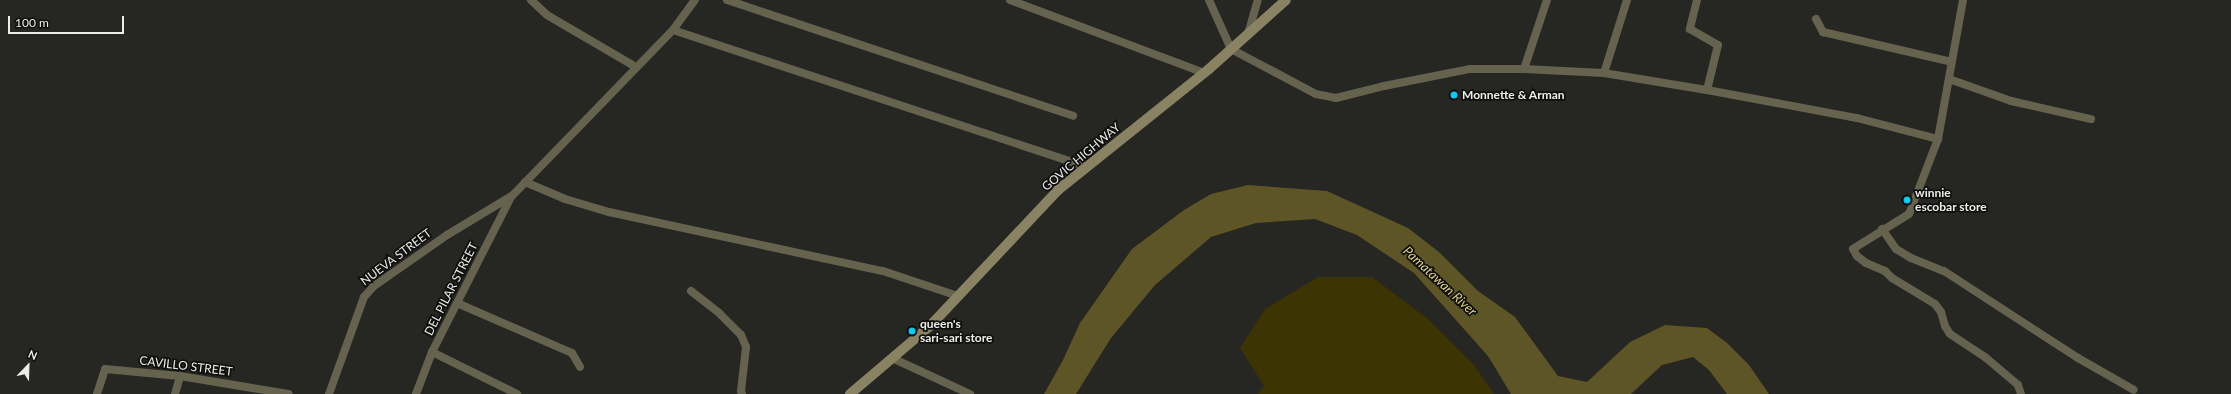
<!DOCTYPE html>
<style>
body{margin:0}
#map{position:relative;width:2231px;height:394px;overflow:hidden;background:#262622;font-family:Lato,sans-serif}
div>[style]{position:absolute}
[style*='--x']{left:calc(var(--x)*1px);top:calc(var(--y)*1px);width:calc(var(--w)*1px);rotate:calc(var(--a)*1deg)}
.green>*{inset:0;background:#3c3403}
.water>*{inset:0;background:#5d5525}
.minor>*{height:8px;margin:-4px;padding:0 4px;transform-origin:4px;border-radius:4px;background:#65624e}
.secondary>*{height:10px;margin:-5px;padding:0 5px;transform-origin:5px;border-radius:5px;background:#898364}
.dots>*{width:11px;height:11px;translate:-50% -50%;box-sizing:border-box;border:2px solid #0f0f0d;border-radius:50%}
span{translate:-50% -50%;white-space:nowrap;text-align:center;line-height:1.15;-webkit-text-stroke:3.5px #0f0f0d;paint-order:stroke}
.poi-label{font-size:12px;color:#ececea;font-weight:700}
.left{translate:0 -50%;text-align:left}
.street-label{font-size:12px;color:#ececea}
.water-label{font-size:13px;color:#ded084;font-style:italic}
.north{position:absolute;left:8px;top:346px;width:40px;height:40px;-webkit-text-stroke:3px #0f0f0d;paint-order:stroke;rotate:23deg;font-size:11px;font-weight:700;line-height:16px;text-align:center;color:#ececea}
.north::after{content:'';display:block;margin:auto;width:14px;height:18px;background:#ececea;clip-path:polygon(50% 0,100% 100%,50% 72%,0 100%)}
.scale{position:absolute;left:8px;top:16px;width:116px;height:18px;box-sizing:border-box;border:2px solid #ececea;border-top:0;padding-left:5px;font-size:12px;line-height:14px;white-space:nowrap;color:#ececea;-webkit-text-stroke:3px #0f0f0d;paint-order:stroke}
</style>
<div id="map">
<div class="green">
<div style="clip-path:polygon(1318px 277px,1372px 277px,1428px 319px,1474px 365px,1494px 394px,1258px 394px,1264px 386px,1240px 348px,1265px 309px)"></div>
</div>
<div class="water">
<div style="clip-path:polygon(1248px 185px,1327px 191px,1408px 228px,1439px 252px,1478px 291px,1515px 317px,1558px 376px,1587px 382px,1630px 342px,1665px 325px,1707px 328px,1727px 343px,1749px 365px,1769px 394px,1727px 394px,1709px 370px,1693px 357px,1662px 365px,1631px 394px,1511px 394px,1488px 356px,1414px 273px,1357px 235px,1315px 219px,1256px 223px,1211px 237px,1155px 285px,1111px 338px,1076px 394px,1044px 394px,1063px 360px,1080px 323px,1132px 249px,1184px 210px,1211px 194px)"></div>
</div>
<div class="minor">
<div style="--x:531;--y:0;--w:22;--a:43"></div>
<div style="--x:547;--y:15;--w:103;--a:30.3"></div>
<div style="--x:727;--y:0;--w:365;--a:18.5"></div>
<div style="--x:1010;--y:0;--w:207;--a:20.6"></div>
<div style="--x:1209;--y:0;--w:54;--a:65.8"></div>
<div style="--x:1231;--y:49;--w:96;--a:27.9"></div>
<div style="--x:1316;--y:94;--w:20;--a:11"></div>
<div style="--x:1336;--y:98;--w:49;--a:-14"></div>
<div style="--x:1384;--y:86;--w:88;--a:-11.2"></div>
<div style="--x:1470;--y:69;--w:54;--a:0"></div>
<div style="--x:1524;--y:69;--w:80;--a:2.9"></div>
<div style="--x:1604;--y:73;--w:104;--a:9.4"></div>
<div style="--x:1707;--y:90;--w:153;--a:10.6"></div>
<div style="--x:1857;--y:118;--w:84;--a:14.5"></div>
<div style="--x:1697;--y:0;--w:30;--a:104"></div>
<div style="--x:1690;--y:29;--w:32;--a:30"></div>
<div style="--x:1718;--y:45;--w:46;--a:103.7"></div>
<div style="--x:1963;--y:0;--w:141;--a:100.2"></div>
<div style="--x:1938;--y:139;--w:80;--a:111.1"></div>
<div style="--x:1909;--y:214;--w:66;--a:148"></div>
<div style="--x:1853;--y:249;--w:8;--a:60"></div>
<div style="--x:1857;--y:256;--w:11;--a:38"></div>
<div style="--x:1866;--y:263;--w:21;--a:23"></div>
<div style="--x:1885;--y:271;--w:10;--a:45"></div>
<div style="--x:1892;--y:278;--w:50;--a:31.2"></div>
<div style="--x:1935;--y:304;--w:10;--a:53"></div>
<div style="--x:1941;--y:312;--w:15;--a:74"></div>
<div style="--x:1945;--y:326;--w:9;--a:58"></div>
<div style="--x:1950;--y:334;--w:42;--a:33.3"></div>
<div style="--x:1985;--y:357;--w:43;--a:40.3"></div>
<div style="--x:2018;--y:385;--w:9;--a:72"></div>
<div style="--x:1816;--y:19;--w:15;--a:62"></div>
<div style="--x:1823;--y:32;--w:132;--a:13.1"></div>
<div style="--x:673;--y:30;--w:37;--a:-54"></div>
<div style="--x:1248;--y:34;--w:35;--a:-74"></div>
<div style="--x:1524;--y:69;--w:73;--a:-71.6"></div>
<div style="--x:1604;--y:73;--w:77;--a:-72.5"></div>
<div style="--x:1949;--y:79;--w:66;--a:19.5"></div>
<div style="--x:2011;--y:101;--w:82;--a:12.7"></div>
<div style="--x:525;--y:182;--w:43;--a:23"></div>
<div style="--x:565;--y:199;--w:46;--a:16.5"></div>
<div style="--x:609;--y:212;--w:280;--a:12.2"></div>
<div style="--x:883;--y:271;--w:79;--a:18.4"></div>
<div style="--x:1882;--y:229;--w:24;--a:55"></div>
<div style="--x:1896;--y:249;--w:17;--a:31"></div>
<div style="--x:1911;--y:258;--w:35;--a:22"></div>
<div style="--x:1944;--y:271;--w:160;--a:33"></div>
<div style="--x:2078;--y:358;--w:64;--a:29.7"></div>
<div style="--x:691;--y:291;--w:36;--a:38"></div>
<div style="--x:719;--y:313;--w:31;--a:45"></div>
<div style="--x:741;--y:335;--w:13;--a:67"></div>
<div style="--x:746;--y:347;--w:44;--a:96.5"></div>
<div style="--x:741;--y:391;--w:3;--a:72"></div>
<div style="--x:457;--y:303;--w:125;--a:23.5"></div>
<div style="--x:572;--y:353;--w:16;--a:60"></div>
<div style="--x:432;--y:352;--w:95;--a:26.3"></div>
<div style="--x:892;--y:358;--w:86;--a:24.8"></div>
<div style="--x:97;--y:394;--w:26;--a:-72"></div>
<div style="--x:105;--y:369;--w:75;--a:5.3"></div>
<div style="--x:180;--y:376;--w:110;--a:9.4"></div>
<div style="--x:175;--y:394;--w:19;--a:-74"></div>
<div style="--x:329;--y:394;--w:103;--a:-70.2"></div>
<div style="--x:364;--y:297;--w:15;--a:-48"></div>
<div style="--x:374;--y:286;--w:89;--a:-34.9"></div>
<div style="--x:447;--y:235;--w:74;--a:-31.1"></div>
<div style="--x:416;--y:394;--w:45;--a:-69.1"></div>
<div style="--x:432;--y:352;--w:174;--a:-63"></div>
<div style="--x:511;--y:197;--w:233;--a:-45.9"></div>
<div style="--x:673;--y:30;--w:436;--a:18.3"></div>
</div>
<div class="secondary">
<div style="--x:850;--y:394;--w:105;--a:-40.4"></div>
<div style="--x:930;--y:326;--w:187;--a:-46.7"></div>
<div style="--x:1058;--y:190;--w:193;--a:-38.7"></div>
<div style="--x:1209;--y:69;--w:103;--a:-41.9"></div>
</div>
<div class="dots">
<div style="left:1454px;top:95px;background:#00cbf9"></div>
<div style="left:1907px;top:200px;background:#00cbf9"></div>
<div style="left:912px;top:331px;background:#00cbf9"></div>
</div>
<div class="poi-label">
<span class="left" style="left:1462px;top:95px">Monnette &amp; Arman</span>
<span class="left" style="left:1915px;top:200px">winnie<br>escobar store</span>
<span class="left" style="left:920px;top:331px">queen's<br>sari-sari store</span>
</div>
<div class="street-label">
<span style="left:1081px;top:157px;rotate:-40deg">GOVIC HIGHWAY</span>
<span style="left:396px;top:257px;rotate:-37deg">NUEVA STREET</span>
<span style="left:451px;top:289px;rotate:-63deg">DEL PILAR STREET</span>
<span style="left:186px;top:366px;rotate:7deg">CAVILLO STREET</span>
</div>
<div class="water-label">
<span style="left:1440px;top:281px;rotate:43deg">Pamatawan River</span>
</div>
<div class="north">N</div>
<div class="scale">100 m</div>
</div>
